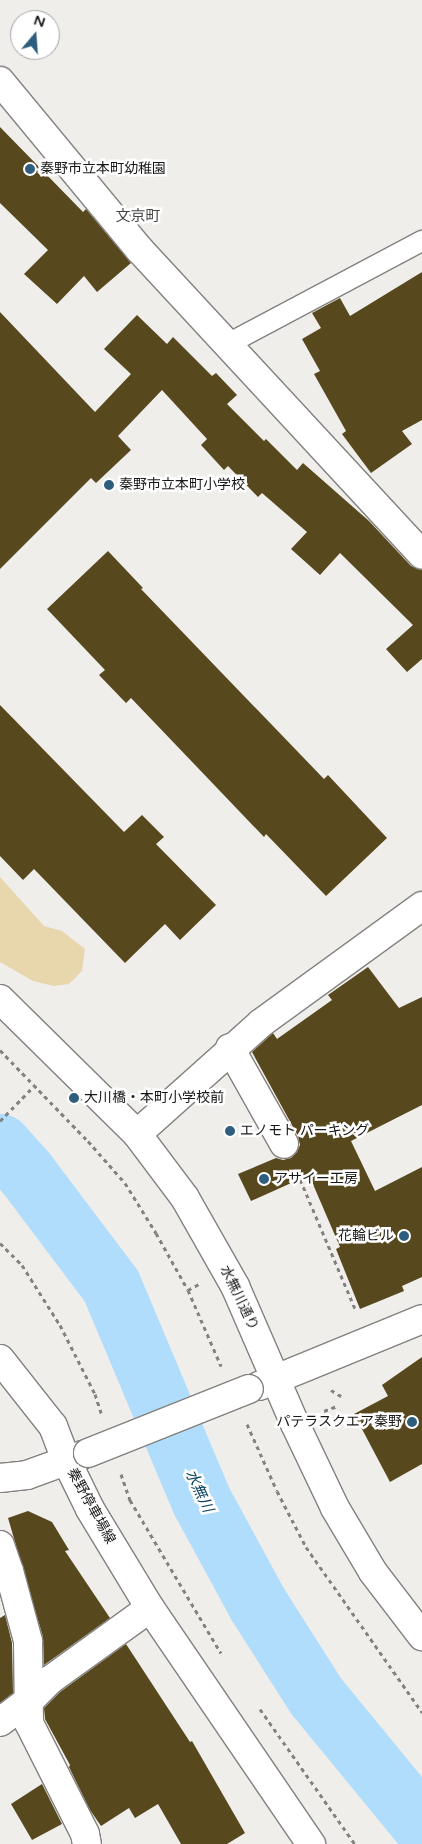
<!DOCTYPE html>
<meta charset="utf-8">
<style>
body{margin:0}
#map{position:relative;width:422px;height:1844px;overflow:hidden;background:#efeeeb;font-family:"Varela Round","Noto Sans JP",sans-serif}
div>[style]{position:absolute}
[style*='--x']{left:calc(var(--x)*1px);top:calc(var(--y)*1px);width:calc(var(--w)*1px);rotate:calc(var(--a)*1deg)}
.green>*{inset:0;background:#e8d6ac}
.river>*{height:61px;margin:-30.5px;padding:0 30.5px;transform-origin:30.5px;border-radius:30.5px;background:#b0ddfb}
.building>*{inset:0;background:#58481e}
.path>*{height:3px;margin-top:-1.5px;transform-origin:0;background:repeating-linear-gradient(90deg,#838280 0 4px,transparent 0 8px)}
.roads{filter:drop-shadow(1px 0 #83817f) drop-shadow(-1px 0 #83817f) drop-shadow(0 1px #83817f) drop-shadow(0 -1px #83817f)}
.lane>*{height:20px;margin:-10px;padding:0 10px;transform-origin:10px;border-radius:10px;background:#fff}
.street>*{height:28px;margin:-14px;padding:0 14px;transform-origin:14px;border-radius:14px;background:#fff}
.secondary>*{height:28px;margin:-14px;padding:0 14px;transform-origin:14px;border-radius:14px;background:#fff}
.bridges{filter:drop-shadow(1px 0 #83817f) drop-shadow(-1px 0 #83817f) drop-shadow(0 1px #83817f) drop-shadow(0 -1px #83817f)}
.secondary-bridge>*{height:28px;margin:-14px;padding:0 14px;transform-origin:14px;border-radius:14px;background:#fff}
.dots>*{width:14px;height:14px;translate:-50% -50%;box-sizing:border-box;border:2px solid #fff;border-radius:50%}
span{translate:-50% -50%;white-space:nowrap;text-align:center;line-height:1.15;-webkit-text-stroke:5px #fff;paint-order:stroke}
.poi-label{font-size:14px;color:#191817}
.left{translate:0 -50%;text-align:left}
.right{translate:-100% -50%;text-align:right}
.street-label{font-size:14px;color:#191817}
.neighbourhood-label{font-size:15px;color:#474643}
.water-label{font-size:15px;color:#0b4260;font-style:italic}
.north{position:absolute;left:10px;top:10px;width:50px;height:50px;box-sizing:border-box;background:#fff;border:1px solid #a3a3a2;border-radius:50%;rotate:18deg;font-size:14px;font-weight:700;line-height:20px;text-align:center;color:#191817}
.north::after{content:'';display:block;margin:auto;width:18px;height:22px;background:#2e5e7d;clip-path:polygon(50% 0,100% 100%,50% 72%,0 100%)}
</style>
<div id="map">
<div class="green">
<div style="clip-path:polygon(0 877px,44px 926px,62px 931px,85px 949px,82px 971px,69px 984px,54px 986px,33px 981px,0 962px)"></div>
</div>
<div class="river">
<div style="--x:0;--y:1144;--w:39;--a:48"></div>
<div style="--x:26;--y:1173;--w:141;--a:53"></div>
<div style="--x:111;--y:1286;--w:234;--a:67.2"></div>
<div style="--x:202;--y:1502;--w:117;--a:61.5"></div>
<div style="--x:258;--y:1605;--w:108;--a:57.5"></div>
<div style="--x:316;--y:1696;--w:167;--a:50.6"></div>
</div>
<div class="building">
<div style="clip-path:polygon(0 127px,83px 212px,86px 209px,131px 263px,97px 292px,84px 276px,57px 304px,24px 274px,48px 250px,0 203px)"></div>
<div style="clip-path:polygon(422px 272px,422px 420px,402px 431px,412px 444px,371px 473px,342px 434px,346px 431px,314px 374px,320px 371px,302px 339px,321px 328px,312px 313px,340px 298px,350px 316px)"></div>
<div style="clip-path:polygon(0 312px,95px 412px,131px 374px,104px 349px,137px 315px,167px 344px,173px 337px,212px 376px,216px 373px,237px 395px,227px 404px,264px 441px,266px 439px,297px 470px,303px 463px,369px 521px,411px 566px,422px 570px,422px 659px,407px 672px,386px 649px,413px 625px,340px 553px,320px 575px,291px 549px,307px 532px,262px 493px,258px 497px,228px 466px,224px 470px,201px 445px,207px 439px,162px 390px,118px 436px,131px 450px,96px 483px,91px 478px,0 569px)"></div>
<div style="clip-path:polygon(108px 551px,143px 588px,141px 589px,324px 779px,328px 775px,387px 838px,326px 896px,266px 834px,264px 837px,131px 698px,126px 703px,99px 675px,105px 670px,47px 609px)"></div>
<div style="clip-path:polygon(0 705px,124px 832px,142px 815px,164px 837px,156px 844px,216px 905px,180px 940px,165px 924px,125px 963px,34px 869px,23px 880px,0 856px)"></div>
<div style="clip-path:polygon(368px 967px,399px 1008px,422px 997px,422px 1105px,351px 1141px,375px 1191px,422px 1167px,422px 1277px,402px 1286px,404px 1291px,360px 1309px,336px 1249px,340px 1247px,309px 1175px,251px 1201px,238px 1174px,276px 1158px,283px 1160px,291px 1158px,297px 1152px,300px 1145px,298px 1136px,252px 1052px,273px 1033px,277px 1039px,332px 1000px,328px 995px)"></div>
<div style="clip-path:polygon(422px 1357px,422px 1464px,390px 1482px,354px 1414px,388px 1396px,382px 1385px)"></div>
<div style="clip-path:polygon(28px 1511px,52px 1522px,69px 1550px,65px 1551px,110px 1618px,44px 1665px,43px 1637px,8px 1518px)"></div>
<div style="clip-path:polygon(5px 1615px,12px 1643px,13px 1693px,0 1703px,0 1618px)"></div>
<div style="clip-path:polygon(126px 1644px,190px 1742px,192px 1741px,245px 1833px,227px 1844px,181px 1844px,158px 1804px,135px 1818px,129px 1808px,101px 1826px,90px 1810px,69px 1767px,70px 1765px,45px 1719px,44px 1708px,60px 1692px)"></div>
<div style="clip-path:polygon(42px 1784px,62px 1824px,32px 1840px,11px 1804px)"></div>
</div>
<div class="path">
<div style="--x:0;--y:1050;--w:127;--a:46"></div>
<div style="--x:88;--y:1141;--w:56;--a:48.6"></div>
<div style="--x:125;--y:1183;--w:59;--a:58.2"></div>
<div style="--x:156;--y:1233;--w:65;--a:60.7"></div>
<div style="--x:188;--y:1290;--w:83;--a:66.5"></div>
<div style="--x:0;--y:1121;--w:50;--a:-45.8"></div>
<div style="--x:297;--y:1172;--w:151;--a:67"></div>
<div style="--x:0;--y:1243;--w:31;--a:45"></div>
<div style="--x:22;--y:1265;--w:71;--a:57.7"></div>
<div style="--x:60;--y:1325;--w:77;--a:63.1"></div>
<div style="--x:95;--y:1394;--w:22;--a:72"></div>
<div style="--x:188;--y:1290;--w:13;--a:-29"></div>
<div style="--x:331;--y:1390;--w:12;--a:31"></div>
<div style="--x:324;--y:1411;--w:14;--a:-21"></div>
<div style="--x:247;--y:1424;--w:73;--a:65.9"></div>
<div style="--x:277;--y:1491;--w:63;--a:62.6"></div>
<div style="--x:306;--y:1547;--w:202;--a:54.9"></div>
<div style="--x:121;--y:1474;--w:28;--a:71"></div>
<div style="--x:130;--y:1500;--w:178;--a:59.3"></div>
<div style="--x:260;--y:1709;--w:165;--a:54.9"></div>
</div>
<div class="roads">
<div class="lane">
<div style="--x:228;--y:344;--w:220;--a:-28"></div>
</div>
<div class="street">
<div style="--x:0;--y:81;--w:219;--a:50.4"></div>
<div style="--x:140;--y:250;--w:415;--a:47.2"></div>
<div style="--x:230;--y:1048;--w:110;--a:60.6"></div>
<div style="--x:137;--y:1134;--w:166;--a:-41.8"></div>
<div style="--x:261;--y:1023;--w:199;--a:-36"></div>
<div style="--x:0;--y:1359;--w:85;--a:51.7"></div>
<div style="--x:53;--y:1426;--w:39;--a:69"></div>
<div style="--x:0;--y:1545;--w:28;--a:71"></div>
<div style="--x:9;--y:1571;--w:73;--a:74.8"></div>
<div style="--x:28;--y:1641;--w:82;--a:89.3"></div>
<div style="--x:29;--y:1723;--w:124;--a:63.2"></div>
<div style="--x:85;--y:1834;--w:10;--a:79"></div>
<div style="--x:0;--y:1722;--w:39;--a:-37"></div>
<div style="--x:31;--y:1699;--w:27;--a:-45"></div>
<div style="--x:50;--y:1680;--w:123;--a:-35.8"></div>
</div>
<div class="secondary">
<div style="--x:0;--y:999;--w:192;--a:44.6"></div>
<div style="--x:137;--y:1134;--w:80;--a:53.1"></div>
<div style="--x:185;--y:1198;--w:101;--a:60.4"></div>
<div style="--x:235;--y:1286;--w:150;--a:66.5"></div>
<div style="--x:295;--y:1424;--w:93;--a:64.5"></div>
<div style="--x:335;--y:1508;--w:74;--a:59.3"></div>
<div style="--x:373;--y:1572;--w:81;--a:52.6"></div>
<div style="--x:259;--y:1386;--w:176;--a:-22.3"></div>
<div style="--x:67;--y:1462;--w:52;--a:63.9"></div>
<div style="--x:90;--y:1509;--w:116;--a:58.8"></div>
<div style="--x:150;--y:1608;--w:286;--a:55.7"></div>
<div style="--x:0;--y:1478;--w:27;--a:-6"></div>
<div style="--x:27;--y:1475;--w:59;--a:-20"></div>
</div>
</div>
<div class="bridges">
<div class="secondary-bridge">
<div style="--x:88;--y:1453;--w:173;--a:-21.7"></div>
</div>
</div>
<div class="dots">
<div style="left:30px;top:169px;background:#2e5e7d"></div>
<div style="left:109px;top:485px;background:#2e5e7d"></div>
<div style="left:74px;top:1098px;background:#2e5e7d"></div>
<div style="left:230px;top:1131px;background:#2e5e7d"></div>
<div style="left:264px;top:1179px;background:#2e5e7d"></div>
<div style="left:404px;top:1236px;background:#2e5e7d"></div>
<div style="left:412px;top:1422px;background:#2e5e7d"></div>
</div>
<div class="poi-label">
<span class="left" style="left:40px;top:169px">秦野市立本町幼稚園</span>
<span class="left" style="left:119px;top:485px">秦野市立本町小学校</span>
<span class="left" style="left:84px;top:1098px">大川橋・本町小学校前</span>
<span class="left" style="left:240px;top:1131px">エノモト パーキング</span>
<span class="left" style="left:274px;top:1179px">アサイー工房</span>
<span class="right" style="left:394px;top:1236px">花輪ビル</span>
<span class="right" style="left:402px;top:1422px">パテラスクエア秦野</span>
</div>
<div class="street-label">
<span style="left:239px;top:1298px;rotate:64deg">水無川通り</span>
<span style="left:91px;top:1506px;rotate:61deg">秦野停車場線</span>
</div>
<div class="neighbourhood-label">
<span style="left:138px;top:217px">文京町</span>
</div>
<div class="water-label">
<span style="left:199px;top:1491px;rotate:65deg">水無川</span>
</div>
<div class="north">N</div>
</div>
